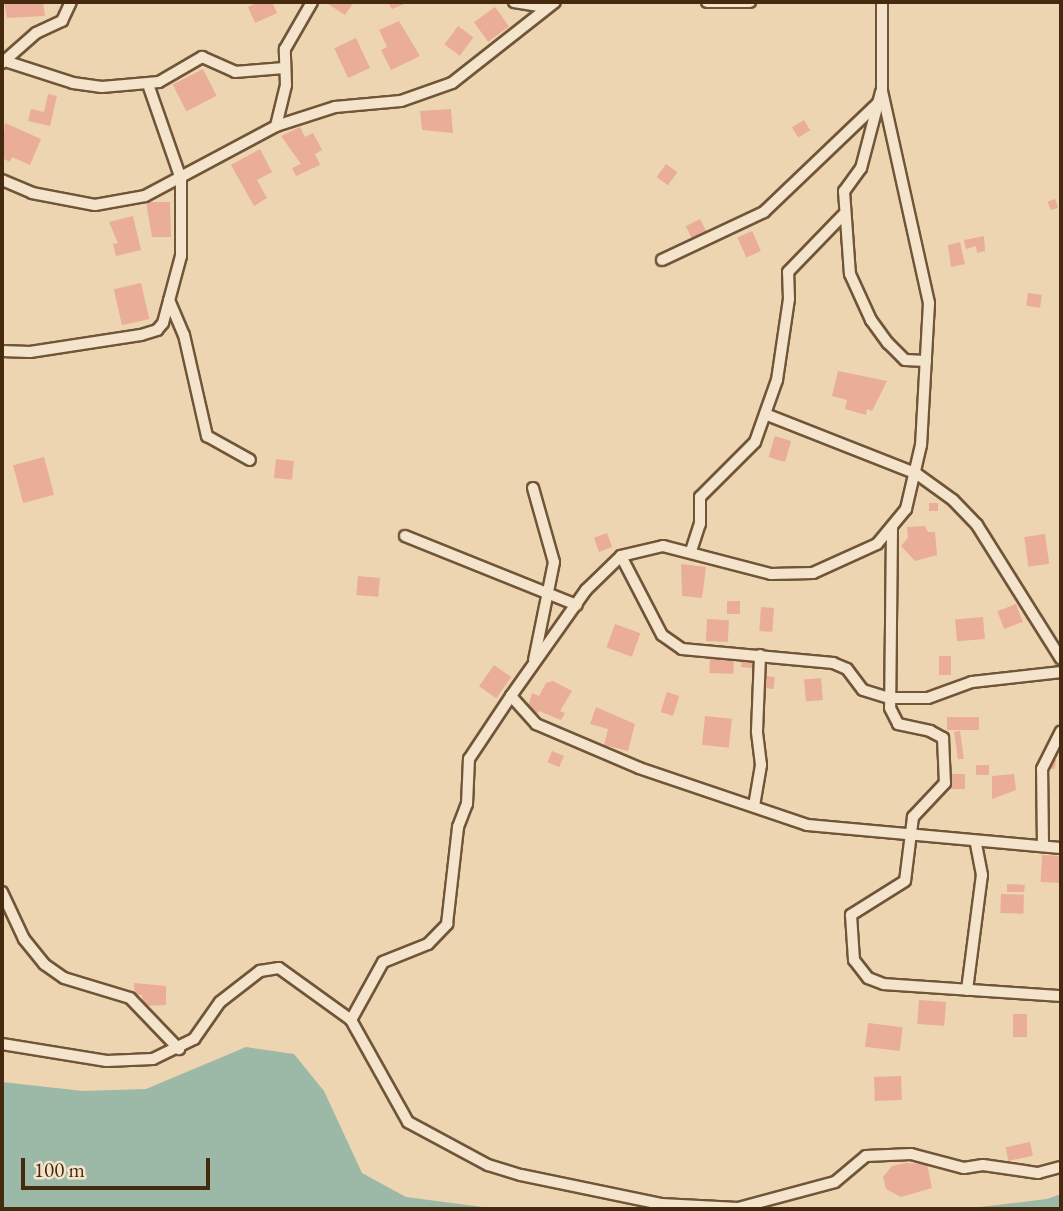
<!DOCTYPE html>
<style>
body{margin:0}
#map{position:relative;width:1063px;height:1211px;overflow:hidden;background:#eed5b1;font-family:"EB Garamond",serif}
div>[style]{position:absolute}
[style*='--x']{left:calc(var(--x)*1px);top:calc(var(--y)*1px);width:calc(var(--w)*1px);rotate:calc(var(--a)*1deg)}
.water>*{inset:0;background:#9bb9a6}
.building>*{inset:0;background:#e9ad98;transform-origin:0 0}
.roads{filter:drop-shadow(2px 0 #705538) drop-shadow(-2px 0 #705538) drop-shadow(0 2px #705538) drop-shadow(0 -2px #705538)}
.street>*{height:10px;margin:-5px;padding:0 5px;transform-origin:5px;border-radius:5px;background:#f4e4cc}
span{translate:-50% -50%;white-space:nowrap;text-align:center;line-height:1.15;-webkit-text-stroke:7px #f4e4cc;paint-order:stroke}
.frame{position:absolute;inset:0;border:4px solid #462a10;pointer-events:none}
.scale{position:absolute;left:21px;top:1158px;width:189px;height:32px;box-sizing:border-box;border:4px solid #462a10;border-top:0;padding-left:9px;font-size:21px;line-height:24px;white-space:nowrap;color:#462a10;-webkit-text-stroke:5px #f4e4cc;paint-order:stroke}
</style>
<div id="map">
<div class="water">
<div style="clip-path:polygon(246px 1047px,294px 1054px,324px 1091px,362px 1173px,406px 1197px,498px 1209px,2px 1209px,2px 1082px,83px 1091px,146px 1089px)"></div>
<div style="clip-path:polygon(1061px 1194px,1061px 1209px,963px 1209px,1047px 1199px)"></div>
</div>
<div class="building">
<div style="clip-path:polygon(4px 2px,43px 2px,45px 16px,7px 18px)"></div>
<div style="clip-path:polygon(259px 2px,272px 2px,277px 13px,255px 23px,248px 7px)"></div>
<div style="clip-path:polygon(325px 2px,354px 2px,345px 15px)"></div>
<div style="clip-path:polygon(388px 2px,409px 2px,392px 9px)"></div>
<div style="left:495px;top:7px;width:24px;height:26px;rotate:54deg"></div>
<div style="clip-path:polygon(399px 21px,420px 56px,391px 70px,381px 50px,387px 47px,379px 30px)"></div>
<div style="left:458px;top:26px;width:19px;height:23px;rotate:36deg"></div>
<div style="left:356px;top:38px;width:33px;height:24px;rotate:65deg"></div>
<div style="left:203px;top:69px;width:30px;height:34px;rotate:63deg"></div>
<div style="clip-path:polygon(48px 94px,57px 96px,50px 126px,28px 121px,31px 109px,44px 112px)"></div>
<div style="clip-path:polygon(451px 109px,453px 133px,422px 130px,420px 111px)"></div>
<div style="left:804px;top:120px;width:12px;height:14px;rotate:59deg"></div>
<div style="clip-path:polygon(5px 123px,41px 139px,30px 165px,12px 157px,10px 162px,2px 158px)"></div>
<div style="clip-path:polygon(300px 127px,305px 137px,313px 133px,322px 150px,315px 154px,320px 165px,296px 176px,292px 168px,301px 164px,281px 136px)"></div>
<div style="clip-path:polygon(260px 149px,272px 172px,257px 180px,267px 198px,254px 206px,231px 165px)"></div>
<div style="left:666px;top:164px;width:14px;height:16px;rotate:36deg"></div>
<div style="left:1055px;top:199px;width:9px;height:8px;rotate:69deg"></div>
<div style="clip-path:polygon(146px 202px,170px 202px,171px 237px,152px 237px)"></div>
<div style="clip-path:polygon(133px 216px,141px 250px,116px 256px,113px 244px,118px 243px,109px 222px)"></div>
<div style="left:700px;top:219px;width:16px;height:16px;rotate:63deg"></div>
<div style="left:752px;top:231px;width:22px;height:16px;rotate:66deg"></div>
<div style="clip-path:polygon(984px 236px,985px 251px,977px 253px,976px 246px,966px 249px,964px 240px)"></div>
<div style="clip-path:polygon(960px 242px,965px 264px,951px 267px,948px 245px)"></div>
<div style="left:141px;top:283px;width:37px;height:28px;rotate:77deg"></div>
<div style="left:1028px;top:293px;width:14px;height:13px;rotate:8deg"></div>
<div style="clip-path:polygon(838px 371px,887px 381px,872px 411px,867px 409px,866px 415px,845px 409px,847px 400px,832px 396px)"></div>
<div style="left:775px;top:436px;width:17px;height:22px;rotate:17deg"></div>
<div style="left:44px;top:457px;width:39px;height:32px;rotate:75deg"></div>
<div style="left:276px;top:459px;width:18px;height:19px;rotate:6deg"></div>
<div style="left:929px;top:503px;width:9px;height:8px"></div>
<div style="clip-path:polygon(925px 526px,928px 532px,935px 532px,937px 555px,915px 561px,901px 546px,908px 538px,907px 527px)"></div>
<div style="left:607px;top:533px;width:15px;height:14px;rotate:70deg"></div>
<div style="left:1045px;top:534px;width:30px;height:21px;rotate:82deg"></div>
<div style="clip-path:polygon(681px 564px,706px 567px,702px 598px,682px 596px)"></div>
<div style="left:358px;top:576px;width:22px;height:19px;rotate:5deg"></div>
<div style="left:727px;top:601px;width:13px;height:13px"></div>
<div style="left:1016px;top:604px;width:19px;height:20px;rotate:69deg"></div>
<div style="left:761px;top:607px;width:13px;height:24px;rotate:4deg"></div>
<div style="left:983px;top:617px;width:22px;height:28px;rotate:85deg"></div>
<div style="left:707px;top:619px;width:22px;height:22px;rotate:3deg"></div>
<div style="left:615px;top:624px;width:27px;height:25px;rotate:20deg"></div>
<div style="left:710px;top:654px;width:24px;height:19px;rotate:2deg"></div>
<div style="left:939px;top:656px;width:12px;height:19px"></div>
<div style="left:742px;top:657px;width:12px;height:10px;rotate:5deg"></div>
<div style="left:494px;top:665px;width:21px;height:26px;rotate:35deg"></div>
<div style="left:765px;top:676px;width:10px;height:12px;rotate:6deg"></div>
<div style="left:821px;top:678px;width:22px;height:17px;rotate:85deg"></div>
<div style="clip-path:polygon(553px 681px,572px 691px,560px 711px,565px 713px,561px 720px,539px 711px,537px 714px,528px 707px,532px 693px,539px 696px,546px 683px)"></div>
<div style="left:667px;top:692px;width:13px;height:21px;rotate:18deg"></div>
<div style="clip-path:polygon(596px 707px,635px 724px,628px 751px,604px 745px,608px 729px,590px 724px)"></div>
<div style="left:705px;top:716px;width:27px;height:29px;rotate:6deg"></div>
<div style="left:947px;top:717px;width:32px;height:13px"></div>
<div style="left:960px;top:731px;width:28px;height:6px;rotate:82deg"></div>
<div style="left:552px;top:751px;width:13px;height:12px;rotate:23deg"></div>
<div style="left:1048px;top:759px;width:8px;height:9px;rotate:7deg"></div>
<div style="left:989px;top:765px;width:10px;height:13px;rotate:90deg"></div>
<div style="left:948px;top:774px;width:17px;height:15px"></div>
<div style="clip-path:polygon(1014px 774px,1016px 790px,992px 799px,992px 776px)"></div>
<div style="left:1042px;top:855px;width:19px;height:27px;rotate:3deg"></div>
<div style="clip-path:polygon(1007px 884px,1025px 885px,1024px 892px,1007px 892px)"></div>
<div style="left:1001px;top:894px;width:23px;height:19px;rotate:2deg"></div>
<div style="clip-path:polygon(134px 983px,166px 986px,166px 1005px,143px 1006px,142px 995px,135px 995px)"></div>
<div style="left:919px;top:1000px;width:27px;height:24px;rotate:4deg"></div>
<div style="left:1013px;top:1014px;width:14px;height:23px"></div>
<div style="left:868px;top:1023px;width:35px;height:24px;rotate:7deg"></div>
<div style="left:901px;top:1076px;width:24px;height:27px;rotate:88deg"></div>
<div style="left:1030px;top:1142px;width:14px;height:25px;rotate:78deg"></div>
<div style="clip-path:polygon(905px 1163px,927px 1164px,932px 1188px,901px 1197px,886px 1189px,883px 1177px,892px 1166px)"></div>
</div>
<div class="roads">
<div class="street">
<div style="--x:514;--y:2;--w:30;--a:9"></div>
<div style="--x:707;--y:2;--w:43;--a:0"></div>
<div style="--x:882;--y:2;--w:89;--a:90"></div>
<div style="--x:882;--y:91;--w:217;--a:77.5"></div>
<div style="--x:929;--y:303;--w:142;--a:93.2"></div>
<div style="--x:921;--y:445;--w:66;--a:103.2"></div>
<div style="--x:906;--y:509;--w:45;--a:129.6"></div>
<div style="--x:877;--y:544;--w:70;--a:155.6"></div>
<div style="--x:813;--y:573;--w:42;--a:178.6"></div>
<div style="--x:771;--y:574;--w:112;--a:-165.5"></div>
<div style="--x:663;--y:546;--w:43;--a:166.6"></div>
<div style="--x:621;--y:556;--w:49;--a:135.8"></div>
<div style="--x:586;--y:590;--w:130;--a:125.3"></div>
<div style="--x:511;--y:696;--w:38;--a:48"></div>
<div style="--x:536;--y:724;--w:112;--a:23.1"></div>
<div style="--x:639;--y:768;--w:177;--a:18.7"></div>
<div style="--x:807;--y:825;--w:255;--a:5.2"></div>
<div style="--x:5;--y:61;--w:71;--a:17.9"></div>
<div style="--x:73;--y:83;--w:29;--a:8"></div>
<div style="--x:102;--y:87;--w:57;--a:-5"></div>
<div style="--x:159;--y:82;--w:50;--a:-30.2"></div>
<div style="--x:202;--y:57;--w:36;--a:24"></div>
<div style="--x:235;--y:72;--w:49;--a:-4.7"></div>
<div style="--x:2;--y:63;--w:45;--a:-41.4"></div>
<div style="--x:36;--y:33;--w:29;--a:-25"></div>
<div style="--x:62;--y:21;--w:21;--a:-65"></div>
<div style="--x:881;--y:92;--w:79;--a:104.7"></div>
<div style="--x:861;--y:168;--w:29;--a:126"></div>
<div style="--x:844;--y:191;--w:83;--a:85.9"></div>
<div style="--x:850;--y:274;--w:51;--a:65.5"></div>
<div style="--x:871;--y:320;--w:29;--a:54"></div>
<div style="--x:888;--y:343;--w:24;--a:45"></div>
<div style="--x:905;--y:360;--w:21;--a:3"></div>
<div style="--x:276;--y:126;--w:42;--a:-76.3"></div>
<div style="--x:286;--y:85;--w:36;--a:-92"></div>
<div style="--x:285;--y:49;--w:54;--a:-60.1"></div>
<div style="--x:2;--y:180;--w:33;--a:23"></div>
<div style="--x:32;--y:193;--w:64;--a:10.8"></div>
<div style="--x:95;--y:205;--w:51;--a:-10.2"></div>
<div style="--x:145;--y:196;--w:149;--a:-28.1"></div>
<div style="--x:276;--y:126;--w:62;--a:-17.9"></div>
<div style="--x:335;--y:107;--w:66;--a:-5.2"></div>
<div style="--x:401;--y:101;--w:54;--a:-19.4"></div>
<div style="--x:452;--y:83;--w:131;--a:-38.2"></div>
<div style="--x:662;--y:260;--w:113;--a:-25.2"></div>
<div style="--x:764;--y:212;--w:159;--a:-43.7"></div>
<div style="--x:169;--y:300;--w:38;--a:67"></div>
<div style="--x:184;--y:335;--w:104;--a:77.2"></div>
<div style="--x:207;--y:436;--w:49;--a:29.2"></div>
<div style="--x:2;--y:351;--w:28;--a:2"></div>
<div style="--x:30;--y:352;--w:112;--a:-8.7"></div>
<div style="--x:141;--y:335;--w:17;--a:-17"></div>
<div style="--x:157;--y:330;--w:9;--a:-49"></div>
<div style="--x:163;--y:323;--w:69;--a:-75"></div>
<div style="--x:181;--y:256;--w:77;--a:-90"></div>
<div style="--x:181;--y:179;--w:101;--a:-109.2"></div>
<div style="--x:765;--y:414;--w:163;--a:21.5"></div>
<div style="--x:917;--y:474;--w:44;--a:35.8"></div>
<div style="--x:953;--y:500;--w:35;--a:46"></div>
<div style="--x:977;--y:525;--w:158;--a:57.9"></div>
<div style="--x:533;--y:488;--w:77;--a:74.2"></div>
<div style="--x:554;--y:562;--w:100;--a:101.5"></div>
<div style="--x:892;--y:528;--w:180;--a:90.6"></div>
<div style="--x:890;--y:708;--w:18;--a:63"></div>
<div style="--x:898;--y:724;--w:33;--a:12"></div>
<div style="--x:930;--y:731;--w:15;--a:28"></div>
<div style="--x:943;--y:738;--w:45;--a:87.5"></div>
<div style="--x:945;--y:783;--w:47;--a:133.3"></div>
<div style="--x:913;--y:817;--w:64;--a:97.1"></div>
<div style="--x:905;--y:881;--w:64;--a:147.8"></div>
<div style="--x:851;--y:915;--w:45;--a:86.2"></div>
<div style="--x:854;--y:960;--w:23;--a:52"></div>
<div style="--x:868;--y:978;--w:17;--a:21"></div>
<div style="--x:884;--y:984;--w:177;--a:3.9"></div>
<div style="--x:405;--y:536;--w:185;--a:21.9"></div>
<div style="--x:691;--y:551;--w:28;--a:-72"></div>
<div style="--x:700;--y:524;--w:27;--a:-90"></div>
<div style="--x:700;--y:497;--w:78;--a:-45"></div>
<div style="--x:755;--y:442;--w:66;--a:-70.5"></div>
<div style="--x:777;--y:380;--w:82;--a:-81.6"></div>
<div style="--x:789;--y:299;--w:27;--a:-92"></div>
<div style="--x:788;--y:272;--w:79;--a:-46"></div>
<div style="--x:621;--y:556;--w:89;--a:62.6"></div>
<div style="--x:662;--y:635;--w:24;--a:35"></div>
<div style="--x:682;--y:649;--w:152;--a:5.3"></div>
<div style="--x:833;--y:663;--w:15;--a:23"></div>
<div style="--x:847;--y:669;--w:26;--a:53"></div>
<div style="--x:863;--y:690;--w:28;--a:17"></div>
<div style="--x:890;--y:698;--w:38;--a:0"></div>
<div style="--x:928;--y:698;--w:47;--a:-20"></div>
<div style="--x:972;--y:682;--w:90;--a:-6.4"></div>
<div style="--x:754;--y:806;--w:42;--a:-80.3"></div>
<div style="--x:761;--y:765;--w:34;--a:-97"></div>
<div style="--x:757;--y:731;--w:76;--a:-87.7"></div>
<div style="--x:1043;--y:846;--w:77;--a:-90.7"></div>
<div style="--x:1042;--y:769;--w:42;--a:-63.4"></div>
<div style="--x:2;--y:892;--w:52;--a:64.9"></div>
<div style="--x:24;--y:939;--w:32;--a:51"></div>
<div style="--x:44;--y:964;--w:24;--a:35"></div>
<div style="--x:64;--y:978;--w:69;--a:16.9"></div>
<div style="--x:130;--y:998;--w:71;--a:46.1"></div>
<div style="--x:967;--y:990;--w:116;--a:-82.6"></div>
<div style="--x:982;--y:875;--w:33;--a:-101"></div>
<div style="--x:351;--y:1020;--w:66;--a:-61.1"></div>
<div style="--x:383;--y:962;--w:48;--a:-21.8"></div>
<div style="--x:428;--y:944;--w:28;--a:-46"></div>
<div style="--x:447;--y:924;--w:98;--a:-83.5"></div>
<div style="--x:458;--y:827;--w:25;--a:-69"></div>
<div style="--x:467;--y:804;--w:45;--a:-87.5"></div>
<div style="--x:469;--y:759;--w:76;--a:-56.3"></div>
<div style="--x:2;--y:1044;--w:106;--a:9.2"></div>
<div style="--x:107;--y:1061;--w:46;--a:-2.5"></div>
<div style="--x:153;--y:1059;--w:46;--a:-26"></div>
<div style="--x:194;--y:1039;--w:45;--a:-54.9"></div>
<div style="--x:220;--y:1002;--w:51;--a:-37.8"></div>
<div style="--x:260;--y:971;--w:19;--a:-9"></div>
<div style="--x:279;--y:968;--w:89;--a:35.8"></div>
<div style="--x:351;--y:1020;--w:117;--a:60.8"></div>
<div style="--x:408;--y:1122;--w:91;--a:28.3"></div>
<div style="--x:488;--y:1165;--w:34;--a:17"></div>
<div style="--x:521;--y:1175;--w:143;--a:11.7"></div>
<div style="--x:661;--y:1204;--w:77;--a:3"></div>
<div style="--x:738;--y:1208;--w:100;--a:-15"></div>
<div style="--x:835;--y:1182;--w:40;--a:-40"></div>
<div style="--x:866;--y:1156;--w:45;--a:-2.5"></div>
<div style="--x:911;--y:1154;--w:55;--a:14.8"></div>
<div style="--x:964;--y:1168;--w:19;--a:-9"></div>
<div style="--x:983;--y:1165;--w:56;--a:8.3"></div>
<div style="--x:1038;--y:1173;--w:24;--a:-15"></div>
</div>
</div>
<div class="frame"></div>
<div class="scale">100 m</div>
</div>
